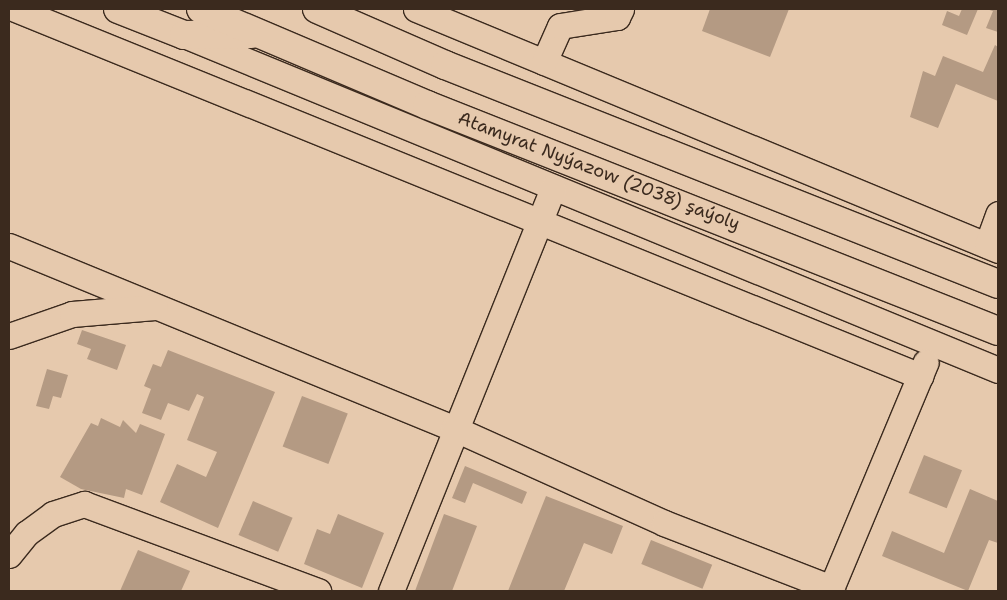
<!DOCTYPE html>
<meta charset="utf-8">
<style>
body{margin:0}
#map{position:relative;width:1007px;height:600px;overflow:hidden;background:#e6c9ad;font-family:"Shantell Sans",sans-serif}
div>[style]{position:absolute}
[style*='--x']{left:calc(var(--x)*1px);top:calc(var(--y)*1px);width:calc(var(--w)*1px);rotate:calc(var(--a)*1deg)}
.building>*{inset:0;background:#b49a83;transform-origin:0 0}
.roads{filter:drop-shadow(1px 0 #3b2a1e) drop-shadow(-1px 0 #3b2a1e) drop-shadow(0 1px #3b2a1e) drop-shadow(0 -1px #3b2a1e)}
.minor>*{height:25px;margin:-12.5px;padding:0 12.5px;transform-origin:12.5px;border-radius:12.5px;background:#e6c9ad}
.major>*{height:28px;margin:-14px;padding:0 14px;transform-origin:14px;border-radius:14px;background:#e6c9ad}
span{translate:-50% -50%;white-space:nowrap;text-align:center;line-height:1.15;-webkit-text-stroke:4px #e6c9ad;paint-order:stroke}
.street-label{font-size:18px;color:#3b2a1e}
.frame{position:absolute;inset:0;border:10px solid #3b2a1e;pointer-events:none}
</style>
<div id="map">
<div class="building">
<div style="clip-path:polygon(710px 9px,789px 9px,770px 57px,702px 31px)"></div>
<div style="clip-path:polygon(962px 9px,978px 9px,967px 35px,942px 25px,947px 11px,959px 16px)"></div>
<div style="clip-path:polygon(986px 9px,998px 9px,998px 32px,986px 28px,993px 11px)"></div>
<div style="clip-path:polygon(995px 45px,998px 47px,998px 101px,956px 84px,938px 128px,910px 117px,923px 71px,935px 76px,943px 56px,983px 72px)"></div>
<div style="clip-path:polygon(82px 330px,126px 345px,117px 370px,87px 359px,91px 349px,77px 344px)"></div>
<div style="clip-path:polygon(168px 350px,275px 392px,218px 528px,160px 502px,177px 464px,206px 477px,217px 452px,187px 440px,204px 397px,197px 394px,189px 411px,168px 403px,161px 420px,142px 413px,151px 389px,144px 386px,153px 364px,161px 367px)"></div>
<div style="clip-path:polygon(47px 369px,68px 375px,61px 398px,53px 396px,49px 409px,36px 406px)"></div>
<div style="left:302px;top:396px;width:49px;height:54px;rotate:21deg"></div>
<div style="clip-path:polygon(101px 418px,120px 427px,123px 420px,136px 433px,140px 424px,165px 434px,142px 495px,126px 489px,124px 498px,81px 489px,60px 477px,91px 423px,98px 426px)"></div>
<div style="left:924px;top:455px;width:41px;height:41px;rotate:22deg"></div>
<div style="clip-path:polygon(465px 466px,527px 492px,522px 504px,473px 483px,465px 503px,452px 498px)"></div>
<div style="clip-path:polygon(970px 489px,998px 501px,998px 543px,989px 540px,968px 591px,882px 556px,892px 531px,944px 553px)"></div>
<div style="clip-path:polygon(546px 496px,623px 526px,612px 554px,584px 543px,564px 591px,508px 591px)"></div>
<div style="left:253px;top:501px;width:43px;height:37px;rotate:23deg"></div>
<div style="clip-path:polygon(338px 514px,384px 533px,362px 588px,304px 564px,317px 529px,330px 534px)"></div>
<div style="clip-path:polygon(444px 514px,477px 526px,452px 591px,415px 591px)"></div>
<div style="left:651px;top:540px;width:66px;height:26px;rotate:22deg"></div>
<div style="clip-path:polygon(138px 550px,190px 571px,181px 591px,120px 591px)"></div>
</div>
<div class="roads">
<div class="minor">
<div style="--x:15;--y:9;--w:977;--a:22.07"></div>
<div style="--x:416;--y:9;--w:630;--a:22.49"></div>
<div style="--x:184;--y:35;--w:880;--a:22.37"></div>
<div style="--x:544;--y:62;--w:39;--a:-66"></div>
<div style="--x:560;--y:26;--w:58;--a:-9"></div>
<div style="--x:617;--y:17;--w:9;--a:-63"></div>
<div style="--x:987;--y:245;--w:33;--a:-70"></div>
<div style="--x:9;--y:246;--w:480;--a:22.3"></div>
<div style="--x:453;--y:428;--w:231;--a:24.2"></div>
<div style="--x:664;--y:523;--w:180;--a:21.2"></div>
<div style="--x:9;--y:336;--w:67;--a:-19.2"></div>
<div style="--x:72;--y:314;--w:83;--a:-4.8"></div>
<div style="--x:9;--y:555;--w:28;--a:-51"></div>
<div style="--x:27;--y:533;--w:32;--a:-36"></div>
<div style="--x:53;--y:514;--w:33;--a:-18"></div>
<div style="--x:84;--y:504;--w:250;--a:20.4"></div>
<div style="--x:391;--y:591;--w:435;--a:-68.1"></div>
<div style="--x:830;--y:591;--w:248;--a:-67.3"></div>
</div>
<div class="major">
<div style="--x:118;--y:9;--w:71;--a:21.5"></div>
<div style="--x:184;--y:35;--w:67;--a:-0.9"></div>
<div style="--x:201;--y:9;--w:246;--a:23"></div>
<div style="--x:427;--y:105;--w:614;--a:21.59"></div>
<div style="--x:317;--y:9;--w:140;--a:23.6"></div>
<div style="--x:445;--y:65;--w:595;--a:21.6"></div>
</div>
</div>
<div class="street-label">
<span style="left:599px;top:171px;rotate:21deg">Atamyrat Nyýazow (2038) şaýoly</span>
</div>
<div class="frame"></div>
</div>
